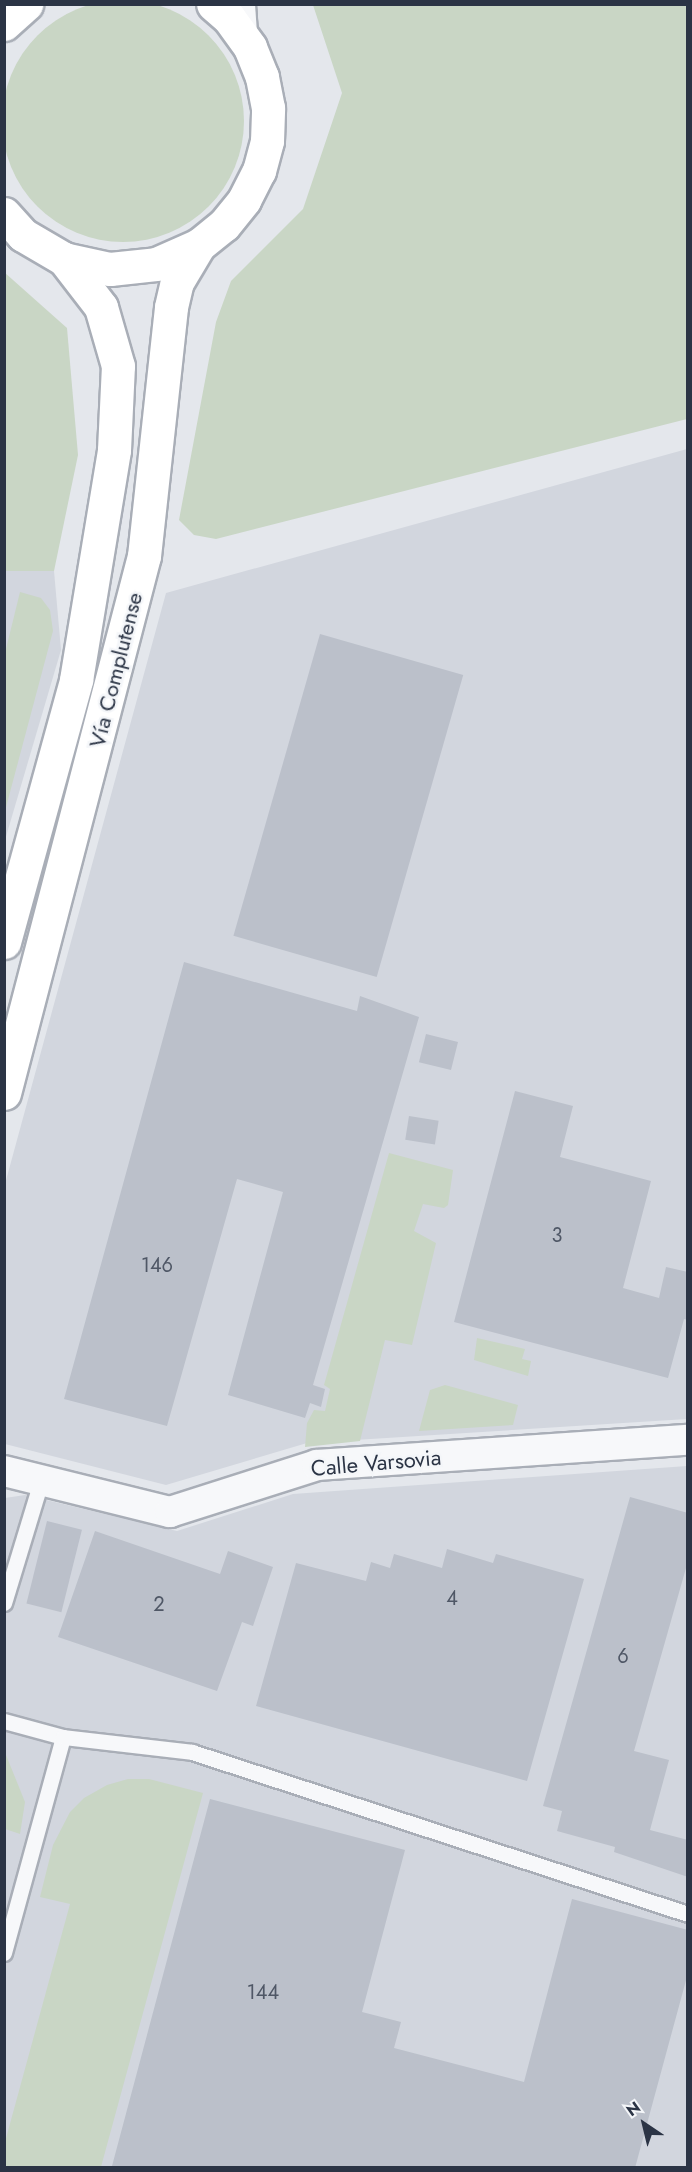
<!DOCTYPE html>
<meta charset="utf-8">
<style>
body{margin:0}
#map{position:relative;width:692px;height:2172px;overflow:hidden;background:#e4e7ec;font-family:Jost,sans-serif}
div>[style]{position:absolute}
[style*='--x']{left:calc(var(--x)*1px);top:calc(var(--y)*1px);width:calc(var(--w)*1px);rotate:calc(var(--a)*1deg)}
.built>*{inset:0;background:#d2d6de}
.green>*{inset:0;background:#c9d6c5}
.round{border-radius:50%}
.building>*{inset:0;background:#bbc0ca;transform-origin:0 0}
.roads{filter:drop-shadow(2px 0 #a9aeb7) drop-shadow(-2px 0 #a9aeb7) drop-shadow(0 2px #a9aeb7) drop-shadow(0 -2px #a9aeb7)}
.lane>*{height:15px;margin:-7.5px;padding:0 7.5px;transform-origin:7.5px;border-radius:7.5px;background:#f7f8fa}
.street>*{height:30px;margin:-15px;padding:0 15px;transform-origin:15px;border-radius:15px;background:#f7f8fa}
.primary>*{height:33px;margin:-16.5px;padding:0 16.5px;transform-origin:16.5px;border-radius:16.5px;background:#fff}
span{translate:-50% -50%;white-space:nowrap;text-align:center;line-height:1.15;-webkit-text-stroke:5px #f4f6f9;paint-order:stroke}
.number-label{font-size:20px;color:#4f5766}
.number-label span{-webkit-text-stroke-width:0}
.street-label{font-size:22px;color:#2b3445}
.frame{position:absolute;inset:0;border:6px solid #2b3445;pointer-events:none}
.north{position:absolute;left:614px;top:2094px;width:60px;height:60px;-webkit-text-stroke:4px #f4f6f9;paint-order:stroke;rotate:325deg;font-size:16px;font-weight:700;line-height:24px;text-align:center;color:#2b3445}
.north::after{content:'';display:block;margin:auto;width:21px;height:27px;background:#2b3445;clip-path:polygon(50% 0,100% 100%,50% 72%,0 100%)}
</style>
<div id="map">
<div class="built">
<div style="clip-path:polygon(687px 449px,687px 1419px,307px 1443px,166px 1485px,5px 1444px,5px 1184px,166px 593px)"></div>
<div style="clip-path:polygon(5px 571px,54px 571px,61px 650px,5px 840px)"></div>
<div style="clip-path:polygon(687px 1466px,687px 2167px,5px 2167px,5px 1498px,25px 1495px,177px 1531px,293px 1494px)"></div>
</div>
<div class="green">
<div class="round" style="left:2px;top:0;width:242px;height:242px"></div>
<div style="clip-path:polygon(313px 5px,687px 5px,687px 419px,216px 539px,194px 535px,179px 520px,216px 322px,231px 281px,303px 209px,342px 93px)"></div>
<div style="clip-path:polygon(4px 272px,67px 328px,78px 455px,54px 571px,5px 571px)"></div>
<div style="clip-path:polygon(20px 592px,41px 598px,50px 610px,53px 631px,5px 811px,5px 653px)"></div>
<div style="clip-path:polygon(389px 1153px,453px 1170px,448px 1205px,444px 1208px,423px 1204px,414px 1231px,436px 1243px,412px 1345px,385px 1340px,360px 1441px,305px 1447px,307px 1423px,314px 1410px,325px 1411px,330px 1389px,324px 1385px)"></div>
<div style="clip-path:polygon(477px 1338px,525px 1349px,522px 1359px,531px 1361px,528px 1376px,474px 1360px)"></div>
<div style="clip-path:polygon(445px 1385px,518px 1405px,513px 1425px,419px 1431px,430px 1390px)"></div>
<div style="clip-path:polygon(4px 1750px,25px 1802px,20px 1834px,5px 1829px)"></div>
<div style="clip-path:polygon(128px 1779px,149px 1779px,203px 1793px,101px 2167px,5px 2167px,5px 2142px,70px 1904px,40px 1897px,53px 1845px,70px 1812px,84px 1798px,107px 1785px)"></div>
</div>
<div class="building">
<div style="left:320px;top:634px;width:149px;height:314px;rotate:16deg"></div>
<div style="clip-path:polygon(184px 962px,357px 1011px,360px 996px,419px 1017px,313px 1385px,325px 1389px,321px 1407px,310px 1403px,305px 1418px,228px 1395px,283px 1192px,237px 1179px,167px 1426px,64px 1399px)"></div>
<div style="left:426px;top:1034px;width:33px;height:29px;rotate:14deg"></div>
<div style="clip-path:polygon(515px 1091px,573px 1106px,560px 1157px,651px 1181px,623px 1288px,659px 1298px,666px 1267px,688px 1272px,688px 1320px,684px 1319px,668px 1378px,454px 1322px)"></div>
<div style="left:409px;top:1116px;width:30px;height:24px;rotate:9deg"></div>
<div style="clip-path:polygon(630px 1497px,688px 1513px,688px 1561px,634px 1751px,669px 1760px,650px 1830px,688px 1840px,688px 1877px,614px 1852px,615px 1847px,557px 1831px,562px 1811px,543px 1806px)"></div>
<div style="left:47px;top:1521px;width:36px;height:85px;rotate:14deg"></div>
<div style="clip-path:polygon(95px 1531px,220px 1574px,228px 1551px,273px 1567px,253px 1626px,242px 1622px,217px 1691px,58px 1637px)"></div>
<div style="clip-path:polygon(447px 1549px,493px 1563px,496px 1554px,584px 1579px,527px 1781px,256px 1706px,296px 1563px,366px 1581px,371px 1562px,390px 1568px,394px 1554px,442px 1568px)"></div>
<div style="clip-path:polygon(210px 1799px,405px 1850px,362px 2012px,401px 2022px,394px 2048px,524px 2082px,572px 1899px,688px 1930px,688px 1973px,635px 2168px,112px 2166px)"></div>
</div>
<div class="roads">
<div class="lane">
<div style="--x:247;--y:4;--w:31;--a:86"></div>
<div style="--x:4;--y:1603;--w:127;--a:-73.1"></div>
<div style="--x:4;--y:1721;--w:61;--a:15.2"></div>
<div style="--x:63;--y:1737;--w:224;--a:105.3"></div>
<div style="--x:63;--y:1737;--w:130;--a:6.6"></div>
<div style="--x:192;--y:1752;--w:522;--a:18.09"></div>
</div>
<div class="street">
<div style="--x:4;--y:1471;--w:171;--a:13.9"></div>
<div style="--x:170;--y:1512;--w:154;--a:-17.7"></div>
<div style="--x:317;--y:1465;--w:372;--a:-3.9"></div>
</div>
<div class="primary">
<div style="--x:4;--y:24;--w:30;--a:-42"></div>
<div style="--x:4;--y:214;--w:28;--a:48"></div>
<div style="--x:23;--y:235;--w:48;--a:30.3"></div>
<div style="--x:64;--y:259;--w:47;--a:12.3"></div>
<div style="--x:110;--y:269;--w:46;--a:-6.2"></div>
<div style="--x:156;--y:264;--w:47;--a:-23.8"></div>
<div style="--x:199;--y:245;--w:32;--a:-39"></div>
<div style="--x:224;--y:225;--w:32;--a:-51"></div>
<div style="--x:244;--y:200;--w:33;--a:-63"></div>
<div style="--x:259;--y:171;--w:31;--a:-75"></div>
<div style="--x:267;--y:141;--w:33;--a:-88"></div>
<div style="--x:268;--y:108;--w:32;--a:-101"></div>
<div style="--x:262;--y:77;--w:32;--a:-112"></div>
<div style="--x:250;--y:47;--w:36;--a:-126"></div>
<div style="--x:229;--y:18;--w:21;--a:-139"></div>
<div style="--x:4;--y:942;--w:272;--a:-74.6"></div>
<div style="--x:76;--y:680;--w:233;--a:-80.6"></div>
<div style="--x:114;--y:450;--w:84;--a:-87.3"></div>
<div style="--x:118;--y:366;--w:61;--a:-106.1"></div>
<div style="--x:101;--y:307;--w:61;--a:-127.6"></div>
<div style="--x:4;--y:1093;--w:555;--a:-75.39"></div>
<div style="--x:144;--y:556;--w:250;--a:-83.8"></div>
<div style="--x:171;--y:307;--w:26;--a:-77"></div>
<div style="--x:177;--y:282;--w:43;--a:-59.3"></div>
</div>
</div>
<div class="number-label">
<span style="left:557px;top:1235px">3</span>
<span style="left:157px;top:1265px">146</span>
<span style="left:452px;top:1598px">4</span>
<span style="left:159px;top:1604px">2</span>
<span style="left:623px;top:1656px">6</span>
<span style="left:263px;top:1992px">144</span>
</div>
<div class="street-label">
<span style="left:116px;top:670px;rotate:-76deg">Vía Complutense</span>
<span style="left:376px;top:1463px;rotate:-5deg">Calle Varsovia</span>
</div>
<div class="frame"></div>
<div class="north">N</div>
</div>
